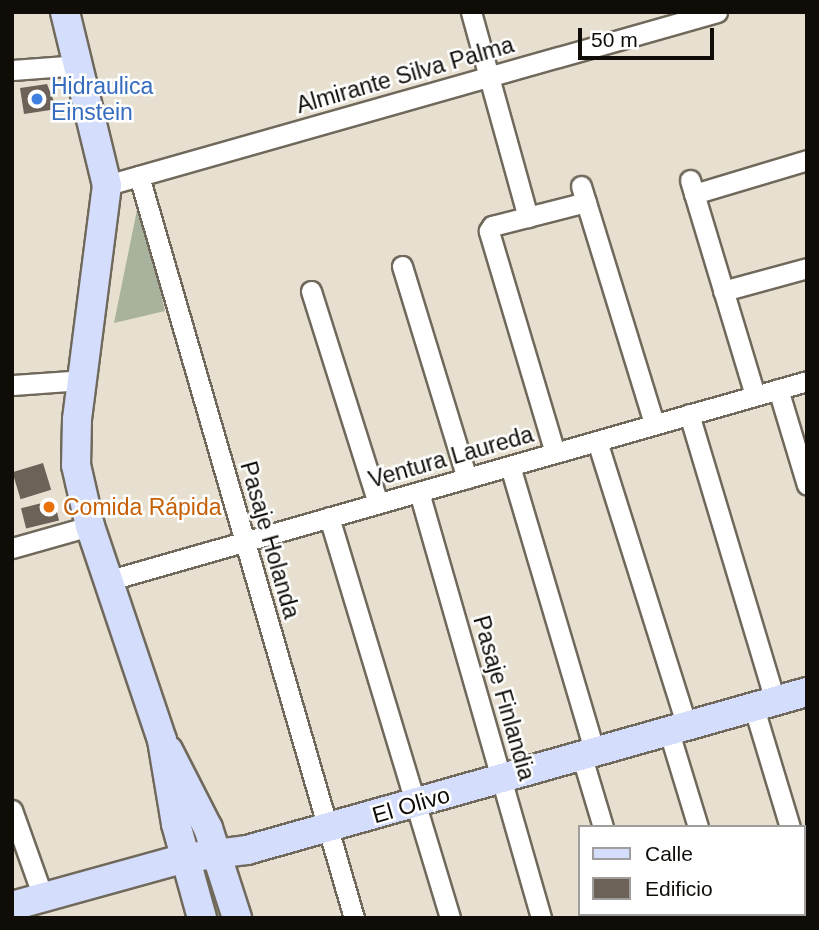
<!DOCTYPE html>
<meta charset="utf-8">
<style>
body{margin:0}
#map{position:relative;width:819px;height:930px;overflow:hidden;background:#e7e0d0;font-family:Helvetica,sans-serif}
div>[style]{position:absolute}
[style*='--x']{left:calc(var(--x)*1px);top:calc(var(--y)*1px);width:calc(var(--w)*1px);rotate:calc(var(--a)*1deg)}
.green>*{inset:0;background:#a9b29c;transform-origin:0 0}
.building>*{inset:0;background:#6d6257;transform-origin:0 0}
.roads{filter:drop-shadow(2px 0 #70695b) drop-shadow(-2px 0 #70695b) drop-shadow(0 2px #70695b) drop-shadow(0 -2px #70695b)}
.street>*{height:19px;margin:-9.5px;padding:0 9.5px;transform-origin:9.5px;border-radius:9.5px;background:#fff}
.secondary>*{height:28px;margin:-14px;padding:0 14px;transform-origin:14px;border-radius:14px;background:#d4defc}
.dots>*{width:19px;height:19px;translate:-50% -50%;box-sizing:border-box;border:4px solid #fff;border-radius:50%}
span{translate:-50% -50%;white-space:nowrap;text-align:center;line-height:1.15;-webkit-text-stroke:5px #fff;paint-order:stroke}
.street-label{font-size:23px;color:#100d08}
.shop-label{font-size:23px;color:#366cbe}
.left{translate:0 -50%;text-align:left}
.food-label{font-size:23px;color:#c56008}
.frame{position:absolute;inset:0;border:14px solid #100d08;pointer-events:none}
.legend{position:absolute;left:578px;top:825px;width:228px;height:91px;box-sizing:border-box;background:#fff;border:2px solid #9f9e9c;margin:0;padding:9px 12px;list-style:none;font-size:21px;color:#100d08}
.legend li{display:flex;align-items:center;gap:14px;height:35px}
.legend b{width:35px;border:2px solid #9f9e9c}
.scale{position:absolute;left:578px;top:28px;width:136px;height:32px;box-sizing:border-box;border:4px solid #100d08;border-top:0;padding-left:9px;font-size:21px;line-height:24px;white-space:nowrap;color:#100d08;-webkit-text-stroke:5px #fff;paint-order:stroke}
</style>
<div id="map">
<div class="green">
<div style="clip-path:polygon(139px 200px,165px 311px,114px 323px)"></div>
<div style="left:212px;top:867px;width:53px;height:17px;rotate:74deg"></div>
</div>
<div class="building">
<div style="clip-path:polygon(47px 84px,57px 109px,24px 114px,20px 88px)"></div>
<div style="left:43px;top:463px;width:28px;height:32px;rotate:73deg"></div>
<div style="left:54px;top:500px;width:21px;height:34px;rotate:76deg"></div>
</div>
<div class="roads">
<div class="street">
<div style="--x:471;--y:12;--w:213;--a:74.5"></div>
<div style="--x:12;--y:70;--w:68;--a:-4.2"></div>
<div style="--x:139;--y:176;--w:773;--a:73.84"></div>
<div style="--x:690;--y:180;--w:225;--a:73.2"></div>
<div style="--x:107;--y:185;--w:634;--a:-15.83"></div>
<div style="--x:581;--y:186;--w:249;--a:72.9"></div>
<div style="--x:694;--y:194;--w:118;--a:-16.7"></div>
<div style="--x:402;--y:266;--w:222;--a:73"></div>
<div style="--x:311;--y:291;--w:222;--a:72.5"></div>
<div style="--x:723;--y:291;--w:87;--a:-15.3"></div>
<div style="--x:12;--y:385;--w:71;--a:-4"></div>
<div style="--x:778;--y:389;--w:100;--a:73.2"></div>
<div style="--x:689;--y:414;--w:300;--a:73.3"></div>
<div style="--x:597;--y:441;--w:300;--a:72.5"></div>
<div style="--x:555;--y:453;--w:232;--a:-106.6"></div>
<div style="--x:489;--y:231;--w:6;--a:-59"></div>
<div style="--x:492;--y:226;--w:97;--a:-14.3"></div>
<div style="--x:510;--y:466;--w:299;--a:73.5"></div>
<div style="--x:419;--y:492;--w:443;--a:74"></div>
<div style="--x:329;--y:517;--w:419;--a:73.2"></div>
<div style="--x:12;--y:548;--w:81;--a:-15.8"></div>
<div style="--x:110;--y:580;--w:725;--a:-15.93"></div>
<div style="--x:754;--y:708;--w:124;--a:73.2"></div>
<div style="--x:669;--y:732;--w:99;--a:73"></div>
<div style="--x:582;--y:757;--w:73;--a:73.3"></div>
<div style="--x:12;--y:810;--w:92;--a:70.4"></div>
<div style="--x:803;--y:870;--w:12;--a:70"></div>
<div style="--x:630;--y:914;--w:4;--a:76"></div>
<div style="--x:714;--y:918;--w:4;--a:-76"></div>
</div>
<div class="secondary">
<div style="--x:65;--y:12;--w:178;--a:76.4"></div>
<div style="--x:107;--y:185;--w:236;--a:97.3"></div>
<div style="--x:77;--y:419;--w:46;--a:91.2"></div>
<div style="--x:76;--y:465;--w:63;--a:77.1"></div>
<div style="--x:90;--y:526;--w:226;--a:71.4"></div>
<div style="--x:162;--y:740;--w:85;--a:80.5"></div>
<div style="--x:176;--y:824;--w:98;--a:74.5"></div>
<div style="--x:168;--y:750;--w:88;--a:62.9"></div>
<div style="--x:208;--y:828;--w:95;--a:72.1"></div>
<div style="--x:12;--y:906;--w:180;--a:-15.5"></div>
<div style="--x:185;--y:858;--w:63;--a:-7.4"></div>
<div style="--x:247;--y:850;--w:582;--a:-15.76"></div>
</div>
</div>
<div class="dots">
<div style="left:37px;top:99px;background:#3f7fe0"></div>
<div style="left:49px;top:507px;background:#e8710a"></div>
</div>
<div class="street-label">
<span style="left:405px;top:75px;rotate:-16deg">Almirante Silva Palma</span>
<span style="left:451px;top:457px;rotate:-16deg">Ventura Laureda</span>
<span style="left:270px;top:540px;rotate:74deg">Pasaje Holanda</span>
<span style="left:504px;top:698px;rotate:74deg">Pasaje Finlandia</span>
<span style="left:411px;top:805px;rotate:-16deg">El Olivo</span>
</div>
<div class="shop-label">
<span class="left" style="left:51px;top:99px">Hidraulica<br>Einstein</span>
</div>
<div class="food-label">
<span class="left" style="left:63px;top:507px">Comida Rápida</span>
</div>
<div class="frame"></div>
<ul class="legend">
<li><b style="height:9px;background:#d4defc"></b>Calle</li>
<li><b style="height:19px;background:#6d6257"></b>Edificio</li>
</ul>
<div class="scale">50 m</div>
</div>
